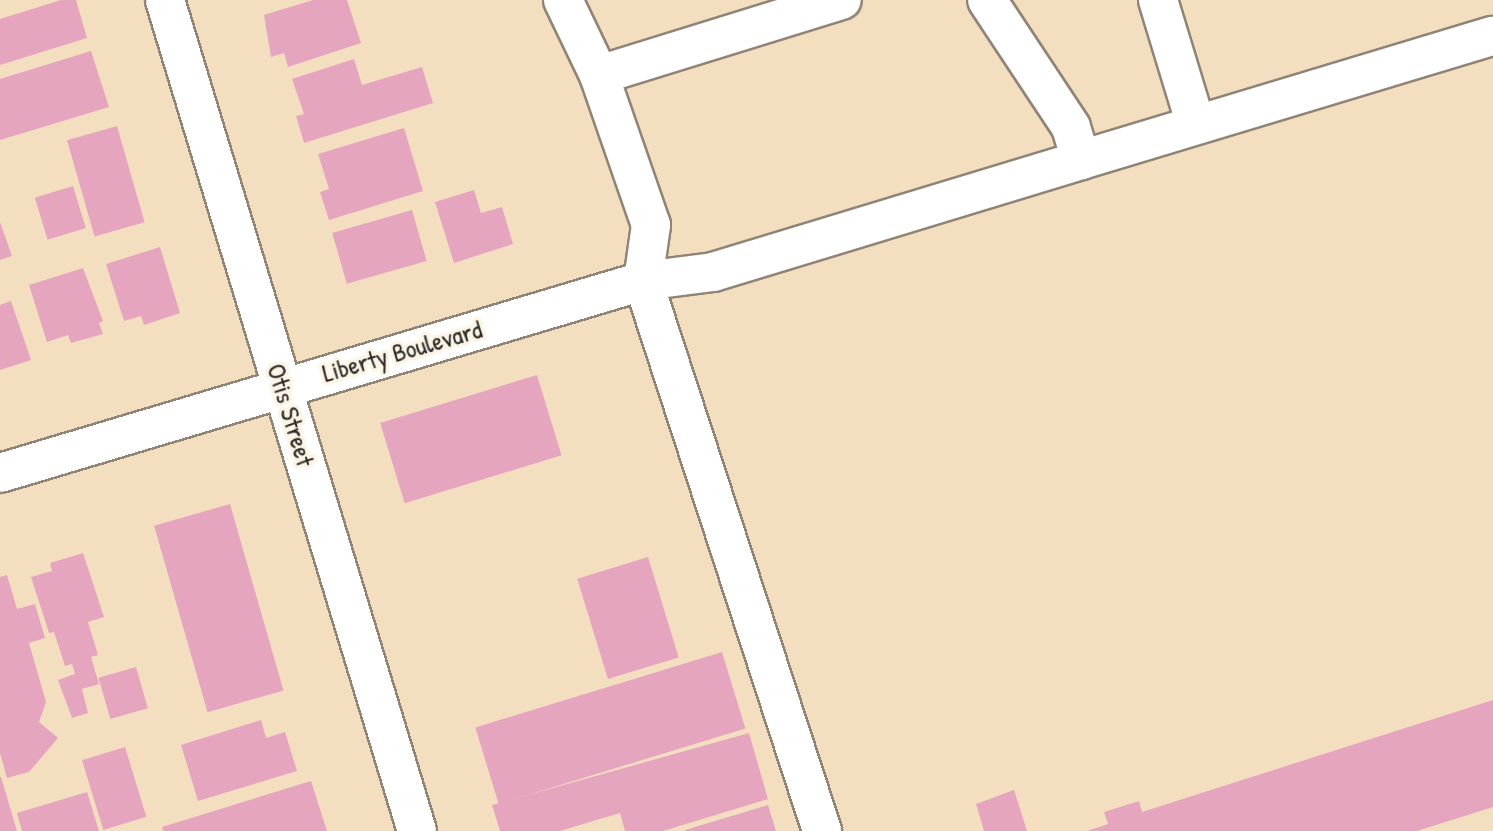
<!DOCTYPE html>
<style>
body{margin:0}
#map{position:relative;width:1493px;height:831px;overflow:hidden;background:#f4dec0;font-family:"Patrick Hand",sans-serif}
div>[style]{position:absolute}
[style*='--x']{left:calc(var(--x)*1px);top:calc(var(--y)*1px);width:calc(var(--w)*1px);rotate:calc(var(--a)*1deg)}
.building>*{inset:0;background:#e6a5bf;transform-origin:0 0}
.roads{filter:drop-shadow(2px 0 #908476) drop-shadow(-2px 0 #908476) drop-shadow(0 2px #908476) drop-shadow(0 -2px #908476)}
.minor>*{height:38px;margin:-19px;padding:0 19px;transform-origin:19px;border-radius:19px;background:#fff}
.major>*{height:38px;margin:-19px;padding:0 19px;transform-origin:19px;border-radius:19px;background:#fff}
span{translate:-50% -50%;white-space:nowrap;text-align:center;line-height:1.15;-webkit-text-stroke:7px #fcf5e5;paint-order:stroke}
.street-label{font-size:26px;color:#2b2b2b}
</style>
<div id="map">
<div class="building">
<div style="clip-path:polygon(61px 0,76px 0,87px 38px,0 65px,0 19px)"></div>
<div style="clip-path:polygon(313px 0,347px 0,361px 43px,288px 67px,284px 53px,271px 57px,264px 15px)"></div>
<div style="clip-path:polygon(91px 51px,109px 107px,0 140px,0 79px)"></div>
<div style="clip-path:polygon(354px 59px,362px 85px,422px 67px,433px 103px,304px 143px,296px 116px,304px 114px,292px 79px)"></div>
<div style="left:117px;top:126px;width:100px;height:52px;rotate:74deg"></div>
<div style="clip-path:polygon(404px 128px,423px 191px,329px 220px,320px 192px,329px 189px,318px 154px)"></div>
<div style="left:73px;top:186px;width:44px;height:40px;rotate:73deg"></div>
<div style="clip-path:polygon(474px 190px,481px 213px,502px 207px,513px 244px,454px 263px,435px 202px)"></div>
<div style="left:412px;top:210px;width:53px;height:83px;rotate:74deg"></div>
<div style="clip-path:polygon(0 222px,12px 256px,0 260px)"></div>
<div style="clip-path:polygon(160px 247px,180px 313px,144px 325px,141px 316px,124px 321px,106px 264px)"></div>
<div style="clip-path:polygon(83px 268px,103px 321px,99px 323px,103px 334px,71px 343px,68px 335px,47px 342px,29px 285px)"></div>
<div style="clip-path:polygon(11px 301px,31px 360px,0 370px,0 305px)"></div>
<div style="left:537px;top:375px;width:84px;height:164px;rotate:73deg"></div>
<div style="left:230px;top:504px;width:194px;height:79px;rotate:74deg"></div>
<div style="clip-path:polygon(83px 553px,104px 617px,88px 622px,98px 655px,91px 657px,99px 684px,82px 689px,88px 713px,72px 718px,58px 680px,75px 674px,72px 664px,65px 666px,54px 632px,49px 633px,31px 577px,52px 571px,50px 563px)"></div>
<div style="left:648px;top:557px;width:105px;height:74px;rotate:73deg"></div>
<div style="clip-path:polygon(7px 575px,17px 609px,35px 604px,45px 638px,29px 643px,46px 702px,39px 722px,58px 738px,29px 772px,7px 778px,0 753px,0 577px)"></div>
<div style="left:722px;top:652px;width:80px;height:258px;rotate:73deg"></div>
<div style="left:136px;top:667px;width:43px;height:39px;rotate:74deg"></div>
<div style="clip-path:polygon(1493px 700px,1493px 807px,1417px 831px,1087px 831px,1108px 824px,1104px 812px,1139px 801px,1142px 812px)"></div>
<div style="clip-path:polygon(261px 720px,266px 738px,285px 732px,297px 771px,198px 801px,181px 745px)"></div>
<div style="clip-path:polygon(749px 733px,768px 799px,663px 831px,625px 831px,620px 813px,560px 831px,500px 831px,492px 805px)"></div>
<div style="left:125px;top:747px;width:73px;height:45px;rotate:73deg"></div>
<div style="clip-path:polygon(0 777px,1px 777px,17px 831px,0 831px)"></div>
<div style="clip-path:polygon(311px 781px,327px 831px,163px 831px,162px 827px)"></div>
<div style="clip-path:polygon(1014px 790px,1027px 831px,984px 831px,976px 804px)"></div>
<div style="clip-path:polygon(87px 792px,99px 831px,22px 831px,17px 813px)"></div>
<div style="clip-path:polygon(768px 805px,776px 831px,685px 831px,685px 830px)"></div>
</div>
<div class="roads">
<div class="minor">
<div style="--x:563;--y:0;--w:83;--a:64.4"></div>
<div style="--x:599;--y:75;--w:159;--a:70.9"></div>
<div style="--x:651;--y:225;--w:57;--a:98.1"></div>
<div style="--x:643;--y:281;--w:578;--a:71.97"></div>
<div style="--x:1158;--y:0;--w:127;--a:73.1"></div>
<div style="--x:599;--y:75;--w:254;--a:-17.2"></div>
<div style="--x:1081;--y:160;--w:430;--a:-16.8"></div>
<div style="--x:0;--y:473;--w:671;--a:-16.63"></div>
<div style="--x:643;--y:281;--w:71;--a:-7.3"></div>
<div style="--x:713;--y:272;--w:385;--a:-16.9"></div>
<div style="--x:1081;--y:160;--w:34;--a:-107"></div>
<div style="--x:1071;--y:127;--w:152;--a:-123.5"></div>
</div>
<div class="major">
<div style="--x:165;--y:0;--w:868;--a:73.13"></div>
</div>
</div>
<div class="street-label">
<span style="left:402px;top:351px;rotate:-16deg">Liberty Boulevard</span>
<span style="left:291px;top:415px;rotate:73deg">Otis Street</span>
</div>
</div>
